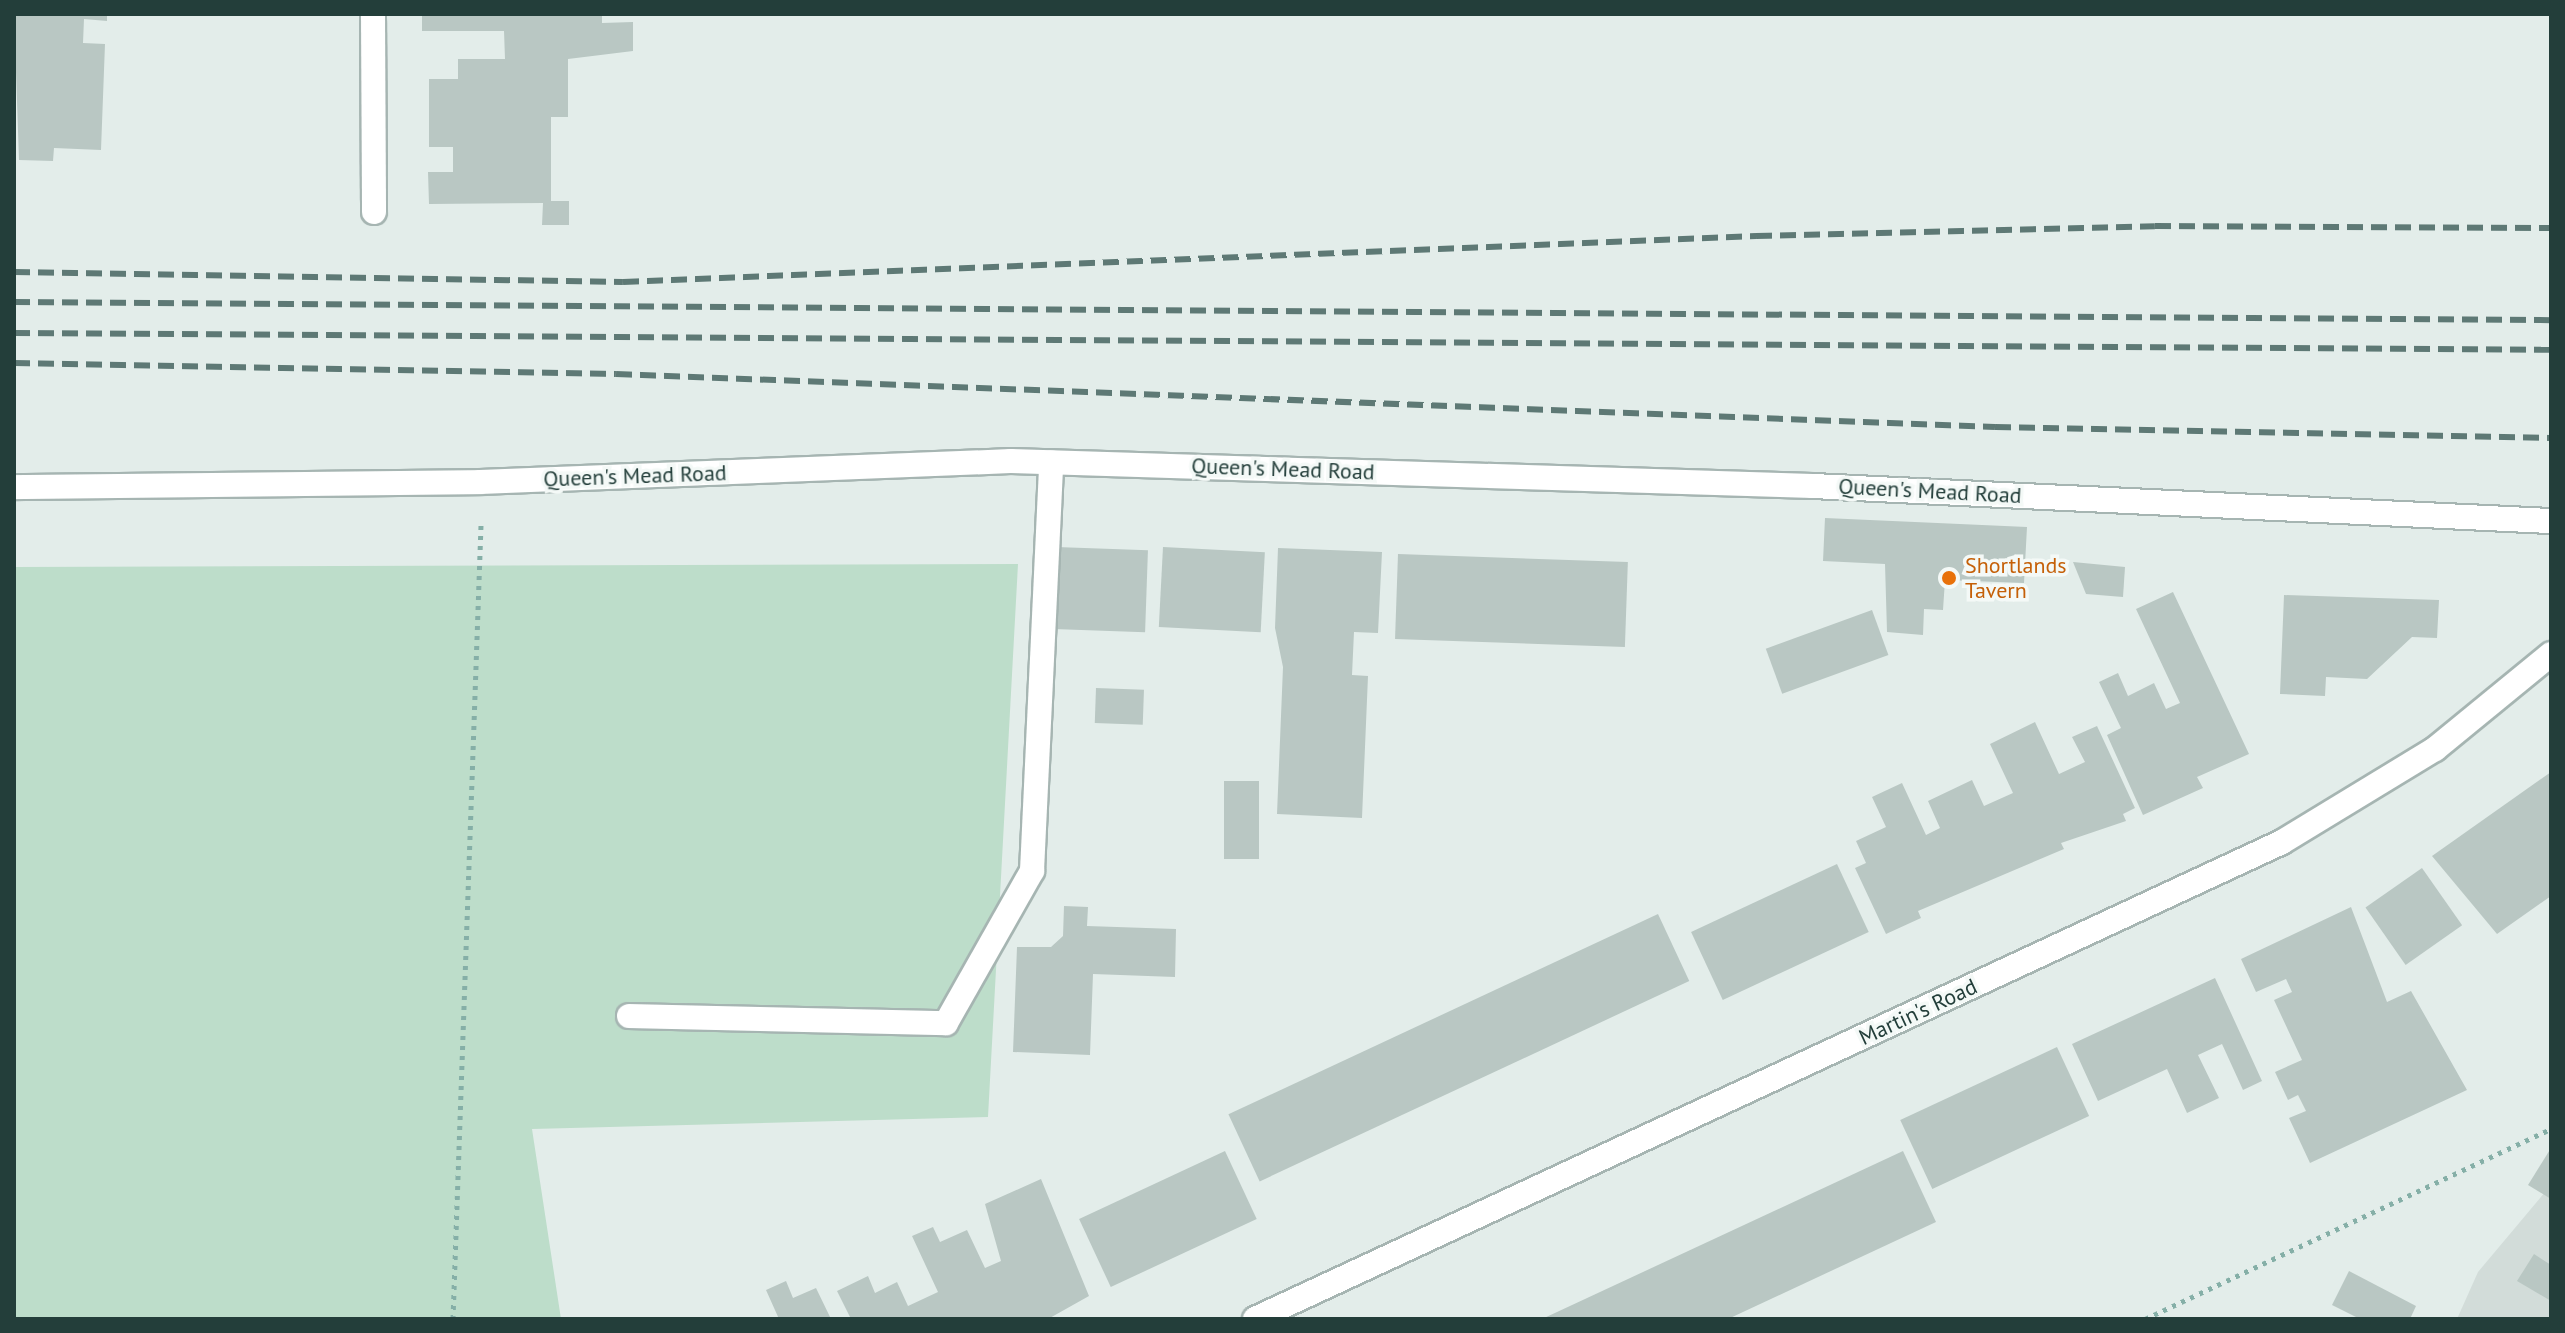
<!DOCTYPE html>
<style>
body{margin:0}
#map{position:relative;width:2565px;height:1333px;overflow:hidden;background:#e3edea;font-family:"PT Sans",sans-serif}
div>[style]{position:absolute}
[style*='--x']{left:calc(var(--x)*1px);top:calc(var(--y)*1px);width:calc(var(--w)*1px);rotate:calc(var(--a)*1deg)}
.built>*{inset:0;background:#d2dcd9}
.green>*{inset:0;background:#bdddca}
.building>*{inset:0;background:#b9c7c3;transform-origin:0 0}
.path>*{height:5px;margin-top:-2.5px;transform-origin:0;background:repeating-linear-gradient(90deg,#85afa7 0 4px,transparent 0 10px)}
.roads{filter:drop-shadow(2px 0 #a6b5b2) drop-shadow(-2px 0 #a6b5b2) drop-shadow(0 2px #a6b5b2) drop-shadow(0 -2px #a6b5b2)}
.minor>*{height:24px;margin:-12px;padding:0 12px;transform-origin:12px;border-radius:12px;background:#fff}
.rail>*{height:6px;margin-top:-3px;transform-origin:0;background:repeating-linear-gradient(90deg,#5e7975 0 16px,transparent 0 24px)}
.dots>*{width:22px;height:22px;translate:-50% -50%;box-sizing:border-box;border:4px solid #f4f9f7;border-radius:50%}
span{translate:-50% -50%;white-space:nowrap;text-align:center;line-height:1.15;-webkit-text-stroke:7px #f4f9f7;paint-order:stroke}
.street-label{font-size:22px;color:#233e3a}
.food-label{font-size:22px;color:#c56008}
.left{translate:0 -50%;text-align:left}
.frame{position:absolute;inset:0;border:16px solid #233e3a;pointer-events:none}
</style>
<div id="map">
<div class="built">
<div style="clip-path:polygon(2551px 1185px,2551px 1319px,2457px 1319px,2478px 1272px)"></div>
</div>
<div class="green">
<div style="clip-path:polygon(1018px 564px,988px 1117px,532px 1129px,561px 1319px,14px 1319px,14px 567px)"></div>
</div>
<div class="building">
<div style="clip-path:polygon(14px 14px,107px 14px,107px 21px,84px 19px,83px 43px,105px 44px,101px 150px,54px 148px,53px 161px,19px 160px)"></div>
<div style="clip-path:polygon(422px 14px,602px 14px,602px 23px,633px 22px,633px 51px,568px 59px,568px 117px,551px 117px,551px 201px,569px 201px,569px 225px,542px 225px,543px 203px,429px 204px,428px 172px,453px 172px,453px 147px,429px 147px,429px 79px,458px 79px,458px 59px,505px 59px,504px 31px,422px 31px)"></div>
<div style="clip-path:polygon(1825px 518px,2027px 527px,2024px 583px,1945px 580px,1943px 610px,1924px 609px,1923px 635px,1887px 632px,1885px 564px,1823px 561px)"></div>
<div style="left:1056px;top:547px;width:92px;height:82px;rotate:2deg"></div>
<div style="left:1163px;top:547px;width:102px;height:80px;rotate:3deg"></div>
<div style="clip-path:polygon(1278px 548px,1382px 552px,1378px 633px,1354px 632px,1352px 675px,1368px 676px,1362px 818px,1277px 814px,1283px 667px,1275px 628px)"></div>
<div style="left:1398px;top:554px;width:230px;height:85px;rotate:2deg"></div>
<div style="clip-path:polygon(2073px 562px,2125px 567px,2123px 597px,2086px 594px)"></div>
<div style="clip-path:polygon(2173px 592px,2249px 754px,2197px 777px,2203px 788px,2143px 815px,2107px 735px,2121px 728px,2099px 682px,2118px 673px,2128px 696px,2154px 683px,2166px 709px,2180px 703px,2136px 609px)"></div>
<div style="clip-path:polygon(2284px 595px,2439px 600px,2437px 638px,2412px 637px,2367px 679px,2326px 677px,2325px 696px,2280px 694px)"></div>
<div style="left:1872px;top:610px;width:48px;height:113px;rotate:70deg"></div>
<div style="left:1096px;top:688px;width:48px;height:35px;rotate:2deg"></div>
<div style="clip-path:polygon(2035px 722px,2059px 774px,2085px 762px,2072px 737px,2097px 726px,2135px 808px,2123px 814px,2126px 821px,2061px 843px,2064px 849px,1918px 911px,1921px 918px,1886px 934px,1855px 868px,1866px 863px,1856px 841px,1886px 827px,1872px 797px,1902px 783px,1926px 835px,1940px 828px,1928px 801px,1972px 780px,1984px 806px,2013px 793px,1990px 744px)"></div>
<div style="clip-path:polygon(2551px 772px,2551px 896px,2497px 934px,2432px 856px)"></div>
<div style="left:1224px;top:781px;width:35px;height:78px"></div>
<div style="left:1837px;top:864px;width:75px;height:161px;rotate:65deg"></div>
<div style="left:2422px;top:868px;width:70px;height:69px;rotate:55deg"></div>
<div style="clip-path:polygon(1064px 906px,1088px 907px,1087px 926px,1176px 929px,1175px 977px,1093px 974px,1090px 1055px,1013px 1052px,1017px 947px,1051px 947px,1063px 936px)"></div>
<div style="clip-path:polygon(2351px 907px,2387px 1002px,2411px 991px,2467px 1090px,2310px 1163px,2289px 1118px,2306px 1111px,2298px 1095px,2288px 1100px,2275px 1072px,2302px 1060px,2274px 1000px,2292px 992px,2286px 979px,2256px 992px,2241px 959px)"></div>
<div style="left:1658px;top:914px;width:74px;height:474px;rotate:65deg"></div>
<div style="clip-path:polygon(2215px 978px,2262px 1081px,2243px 1090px,2222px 1044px,2198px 1055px,2219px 1098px,2187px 1113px,2167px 1069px,2098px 1101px,2072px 1044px)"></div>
<div style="left:2057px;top:1047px;width:76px;height:173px;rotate:65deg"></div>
<div style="clip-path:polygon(2551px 1148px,2551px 1199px,2528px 1185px)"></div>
<div style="left:1225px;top:1151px;width:75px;height:161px;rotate:65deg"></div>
<div style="clip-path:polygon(1903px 1151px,1936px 1222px,1728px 1319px,1542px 1319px)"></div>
<div style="clip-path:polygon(1041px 1179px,1089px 1296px,1048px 1319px,851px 1319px,837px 1291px,868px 1276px,875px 1293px,897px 1282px,908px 1306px,938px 1292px,912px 1236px,933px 1227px,940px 1242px,967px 1230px,985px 1268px,1001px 1261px,985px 1204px)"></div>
<div style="clip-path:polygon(2534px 1254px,2551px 1265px,2551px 1301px,2517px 1281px)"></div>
<div style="clip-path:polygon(2349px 1271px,2416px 1306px,2410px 1319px,2360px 1319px,2332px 1305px)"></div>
<div style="clip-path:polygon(786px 1281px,793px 1298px,816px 1288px,831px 1319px,779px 1319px,766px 1290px)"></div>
</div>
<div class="path">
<div style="--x:453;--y:1319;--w:794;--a:-87.98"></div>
<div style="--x:2145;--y:1319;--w:448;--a:-25.1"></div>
</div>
<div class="roads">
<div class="minor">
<div style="--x:373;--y:14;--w:198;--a:89.7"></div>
<div style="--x:14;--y:487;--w:466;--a:-0.6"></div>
<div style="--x:480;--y:482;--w:531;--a:-2.26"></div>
<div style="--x:1011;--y:461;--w:802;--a:1.79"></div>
<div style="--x:1813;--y:486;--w:739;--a:2.72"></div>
<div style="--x:629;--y:1016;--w:317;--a:1.3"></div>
<div style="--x:946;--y:1023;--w:175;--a:-60.5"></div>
<div style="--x:1032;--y:871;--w:409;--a:-87.3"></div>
<div style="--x:1255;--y:1319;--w:1132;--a:-24.91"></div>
<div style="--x:2282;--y:842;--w:179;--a:-31.3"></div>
<div style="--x:2435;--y:749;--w:150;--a:-39.3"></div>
</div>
</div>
<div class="rail">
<div style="--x:14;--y:272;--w:609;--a:0.94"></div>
<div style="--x:623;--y:282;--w:1134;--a:-2.32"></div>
<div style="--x:1756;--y:236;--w:399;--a:-1.4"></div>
<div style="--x:2155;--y:226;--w:396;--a:0.3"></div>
<div style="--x:14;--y:302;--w:2537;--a:0.41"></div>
<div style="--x:14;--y:333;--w:2537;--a:0.38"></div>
<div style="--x:14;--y:363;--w:602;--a:1.05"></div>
<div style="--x:616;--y:374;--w:1380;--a:2.2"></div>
<div style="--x:1995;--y:427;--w:556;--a:1.13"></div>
</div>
<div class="dots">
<div style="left:1949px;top:578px;background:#e8710a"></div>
</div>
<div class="street-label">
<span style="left:1283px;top:469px;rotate:2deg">Queen's Mead Road</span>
<span style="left:635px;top:476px;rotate:-2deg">Queen's Mead Road</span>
<span style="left:1930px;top:491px;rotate:3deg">Queen's Mead Road</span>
<span style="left:1918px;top:1012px;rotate:-25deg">Martin's Road</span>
</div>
<div class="food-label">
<span class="left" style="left:1965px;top:578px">Shortlands<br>Tavern</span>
</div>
<div class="frame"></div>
</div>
